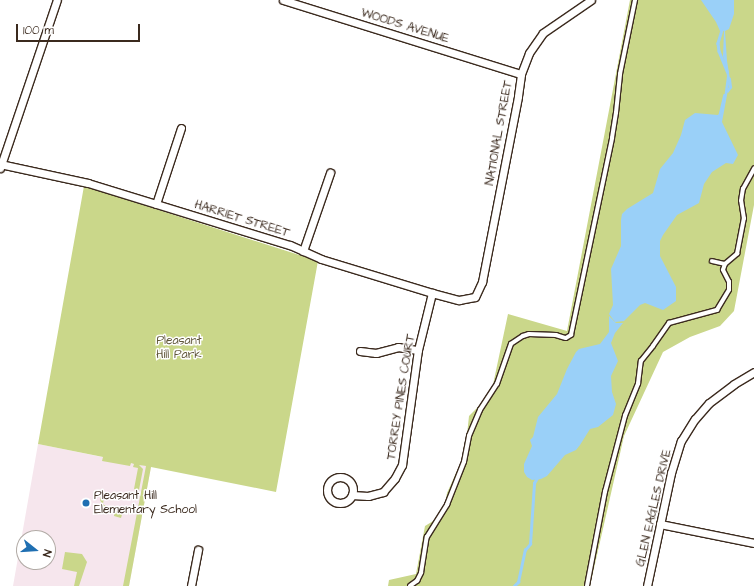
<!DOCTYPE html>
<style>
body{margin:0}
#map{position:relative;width:754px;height:586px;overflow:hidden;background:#fff;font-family:"Architects Daughter",sans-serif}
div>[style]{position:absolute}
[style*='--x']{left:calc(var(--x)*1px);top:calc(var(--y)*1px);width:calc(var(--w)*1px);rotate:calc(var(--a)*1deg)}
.built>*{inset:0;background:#f6e6ed}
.green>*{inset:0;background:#cad78a}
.water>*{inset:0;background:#9ad0f8}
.stream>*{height:2.5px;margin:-1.25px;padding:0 1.25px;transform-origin:1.25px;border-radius:1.25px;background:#9ad0f8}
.roads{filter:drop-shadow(1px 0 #3b2a1e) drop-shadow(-1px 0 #3b2a1e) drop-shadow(0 1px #3b2a1e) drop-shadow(0 -1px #3b2a1e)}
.lane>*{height:3.5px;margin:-1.75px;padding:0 1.75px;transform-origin:1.75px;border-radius:1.75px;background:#fff}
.street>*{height:7px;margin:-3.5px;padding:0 3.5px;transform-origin:3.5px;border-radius:3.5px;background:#fff}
.street>.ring{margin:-3.5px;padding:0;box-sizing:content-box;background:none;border:7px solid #fff;border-radius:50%}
.dots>*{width:11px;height:11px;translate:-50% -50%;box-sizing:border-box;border:2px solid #fff;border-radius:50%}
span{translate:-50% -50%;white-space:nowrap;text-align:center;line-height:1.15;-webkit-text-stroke:3px #fff;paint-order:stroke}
.street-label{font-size:12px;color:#3b2a1e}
.park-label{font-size:12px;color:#5f5539}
.poi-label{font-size:12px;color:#3b2a1e}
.left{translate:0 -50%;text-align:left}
.north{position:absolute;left:16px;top:530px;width:40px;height:40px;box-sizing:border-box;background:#fff;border:1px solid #b1aaa5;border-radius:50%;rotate:107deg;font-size:11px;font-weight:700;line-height:16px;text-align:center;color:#3b2a1e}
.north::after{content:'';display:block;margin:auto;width:14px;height:18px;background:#1f6fb2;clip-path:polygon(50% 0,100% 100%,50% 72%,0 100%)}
.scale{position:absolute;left:16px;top:24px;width:124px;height:18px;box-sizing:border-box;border:2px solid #3b2a1e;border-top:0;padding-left:5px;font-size:12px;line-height:14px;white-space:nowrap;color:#3b2a1e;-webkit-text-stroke:3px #fff;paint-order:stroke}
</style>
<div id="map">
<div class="built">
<div style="clip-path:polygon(evenodd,38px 444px,151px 467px,129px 586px,13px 586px,38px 444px,24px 538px,48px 538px,48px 562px,24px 562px,24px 538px)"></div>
</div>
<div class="green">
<div style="clip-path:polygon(630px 0,754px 0,754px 205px,734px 311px,720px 326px,690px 337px,663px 352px,624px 436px,590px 586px,388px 586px,389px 580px,416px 574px,425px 526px,443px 515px,447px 493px,465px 453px,469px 416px,491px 394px,508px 314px,567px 331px)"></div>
<div style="clip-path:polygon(84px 186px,318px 261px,276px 492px,151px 467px,129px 586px,123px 586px,146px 466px,139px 465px,143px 469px,139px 490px,134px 489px,138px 468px,133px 467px,134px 464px,131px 463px,130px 466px,102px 461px,103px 457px,38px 444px)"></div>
<div style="clip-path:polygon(101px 497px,104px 497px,103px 504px,108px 508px,123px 511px,121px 518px,114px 516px,114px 514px,105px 509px,100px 500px)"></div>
<div style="clip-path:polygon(65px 552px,82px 554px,87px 562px,79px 586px,74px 586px,77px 572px,62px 569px)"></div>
</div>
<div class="water">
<div style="clip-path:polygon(701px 0,734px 0,734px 14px,729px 29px,725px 31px,727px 61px,730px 79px,722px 122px,738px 155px,733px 164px,726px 163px,712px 172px,704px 184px,699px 203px,677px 215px,663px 235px,660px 241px,660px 256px,676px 287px,676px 301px,663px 310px,645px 303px,640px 305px,624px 321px,615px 322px,609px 314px,613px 305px,611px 269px,621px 246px,621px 220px,622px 214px,627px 209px,653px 193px,660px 169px,673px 153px,681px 135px,685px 120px,695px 113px,718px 115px,723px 106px,727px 76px,723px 56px,724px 31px,720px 31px,716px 22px)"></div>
<div style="clip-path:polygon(609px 316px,616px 323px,623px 323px,615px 333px,611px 343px,618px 361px,611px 376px,612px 392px,616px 404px,613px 415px,598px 427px,590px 429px,580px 445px,576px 450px,565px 455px,547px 476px,541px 479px,532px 480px,527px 477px,524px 472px,524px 464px,532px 446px,530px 440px,533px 437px,538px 417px,557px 394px,567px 369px,576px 352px,579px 349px,600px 344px,609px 332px)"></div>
</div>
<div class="stream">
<div style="--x:722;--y:30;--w:14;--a:107"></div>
<div style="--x:718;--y:43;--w:8;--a:83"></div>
<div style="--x:719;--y:51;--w:22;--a:68"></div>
<div style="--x:727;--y:91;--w:5;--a:-53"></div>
<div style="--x:730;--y:87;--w:8;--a:-97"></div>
<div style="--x:720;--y:113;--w:18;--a:-77"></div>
<div style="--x:514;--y:586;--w:6;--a:-45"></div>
<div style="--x:518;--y:582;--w:33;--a:-78"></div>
<div style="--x:525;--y:550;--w:8;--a:-50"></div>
<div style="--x:530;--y:544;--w:61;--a:-86.2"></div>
<div style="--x:534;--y:483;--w:6;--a:-59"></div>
</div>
<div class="roads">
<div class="lane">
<div style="--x:712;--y:261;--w:13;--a:13"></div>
<div style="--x:410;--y:586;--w:9;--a:-36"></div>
<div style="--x:417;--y:581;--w:9;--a:-63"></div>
<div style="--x:421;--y:573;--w:36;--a:-81"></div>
<div style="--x:427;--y:537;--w:38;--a:-58"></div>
<div style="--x:447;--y:505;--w:46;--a:-68.4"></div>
<div style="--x:464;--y:462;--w:26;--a:-79"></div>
<div style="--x:469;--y:436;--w:28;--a:-67"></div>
<div style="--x:480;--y:410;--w:31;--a:-57"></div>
<div style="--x:497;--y:384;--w:42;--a:-70.7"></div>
<div style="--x:511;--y:344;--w:14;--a:-34"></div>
<div style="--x:523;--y:336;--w:6;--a:-18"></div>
<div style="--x:529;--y:334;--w:27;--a:2"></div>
<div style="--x:556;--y:335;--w:10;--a:17"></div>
<div style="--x:566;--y:338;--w:6;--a:-31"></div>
<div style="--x:571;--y:335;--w:201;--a:-78.2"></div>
<div style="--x:612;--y:138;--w:25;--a:-81"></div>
<div style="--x:616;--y:113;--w:39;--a:-84"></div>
<div style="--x:620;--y:74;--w:76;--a:-78.5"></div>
<div style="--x:587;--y:586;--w:96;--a:-79.2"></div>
<div style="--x:605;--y:492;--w:79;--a:-75.3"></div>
<div style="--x:625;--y:416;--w:35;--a:-68"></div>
<div style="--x:638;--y:384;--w:23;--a:-83"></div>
<div style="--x:641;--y:361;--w:19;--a:-51"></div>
<div style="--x:653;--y:346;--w:28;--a:-55"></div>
<div style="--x:669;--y:323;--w:50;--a:-15.2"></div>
<div style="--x:717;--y:310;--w:23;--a:-59"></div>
<div style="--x:729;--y:290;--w:8;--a:-90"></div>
<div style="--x:729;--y:282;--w:13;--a:-117"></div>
<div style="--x:723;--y:270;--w:6;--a:-72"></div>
<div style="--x:725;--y:264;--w:16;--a:-40"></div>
<div style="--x:737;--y:254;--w:36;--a:-79"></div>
<div style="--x:744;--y:219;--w:18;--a:-99"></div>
<div style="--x:741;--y:201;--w:12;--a:-81"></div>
<div style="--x:743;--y:189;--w:23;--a:-61"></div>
</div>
<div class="street">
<div style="--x:283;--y:0;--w:249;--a:17.3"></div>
<div style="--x:0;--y:164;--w:90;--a:12.2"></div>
<div style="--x:88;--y:183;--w:211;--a:17.1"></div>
<div style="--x:290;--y:245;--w:34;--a:24"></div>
<div style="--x:321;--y:259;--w:116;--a:17"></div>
<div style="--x:432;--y:293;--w:28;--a:15"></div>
<div style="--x:459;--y:300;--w:16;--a:-11"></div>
<div style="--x:475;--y:297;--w:17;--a:-65"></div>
<div style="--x:482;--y:282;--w:189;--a:-79"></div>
<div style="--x:518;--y:96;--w:22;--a:-82"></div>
<div style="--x:521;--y:74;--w:22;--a:-69"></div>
<div style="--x:529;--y:53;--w:24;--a:-55"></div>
<div style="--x:543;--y:33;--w:58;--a:-34.5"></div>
<div style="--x:0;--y:168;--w:177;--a:-71.3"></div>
<div style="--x:156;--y:204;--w:80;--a:-71.8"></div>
<div style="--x:303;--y:251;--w:83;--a:-70.9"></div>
<div style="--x:360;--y:351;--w:16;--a:7"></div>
<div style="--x:376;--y:353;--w:23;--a:-15"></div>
<div style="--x:398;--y:347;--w:20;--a:9"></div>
<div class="ring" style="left:327px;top:477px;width:19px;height:19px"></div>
<div style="--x:352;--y:495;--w:16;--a:4"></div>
<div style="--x:368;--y:496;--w:16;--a:-15"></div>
<div style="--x:383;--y:492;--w:18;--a:-49"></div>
<div style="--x:395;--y:478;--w:15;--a:-62"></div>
<div style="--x:402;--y:465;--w:116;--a:-82.1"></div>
<div style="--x:418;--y:350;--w:59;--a:-76.2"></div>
<div style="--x:660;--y:524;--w:96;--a:11.4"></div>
<div style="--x:191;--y:586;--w:37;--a:-79"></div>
<div style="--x:647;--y:586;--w:116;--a:-78"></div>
<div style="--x:671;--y:473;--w:34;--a:-73"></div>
<div style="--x:681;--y:441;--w:26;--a:-58"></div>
<div style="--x:695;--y:419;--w:21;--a:-49"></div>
<div style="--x:709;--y:403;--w:31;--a:-37"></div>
<div style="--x:734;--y:384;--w:23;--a:-31"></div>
</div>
</div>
<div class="dots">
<div style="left:86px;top:503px;background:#1f6fb2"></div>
</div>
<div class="street-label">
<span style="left:405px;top:26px;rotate:17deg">WOODS AVENUE</span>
<span style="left:499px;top:133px;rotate:-80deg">NATIONAL STREET</span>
<span style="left:242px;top:219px;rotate:17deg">HARRIET STREET</span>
<span style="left:401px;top:397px;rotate:-81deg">TORREY PINES COURT</span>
<span style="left:654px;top:508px;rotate:-77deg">GLEN EAGLES DRIVE</span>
</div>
<div class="park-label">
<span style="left:179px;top:348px">Pleasant<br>Hill Park</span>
</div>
<div class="poi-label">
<span class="left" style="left:94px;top:503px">Pleasant Hill<br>Elementary School</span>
</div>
<div class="north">N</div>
<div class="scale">100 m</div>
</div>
